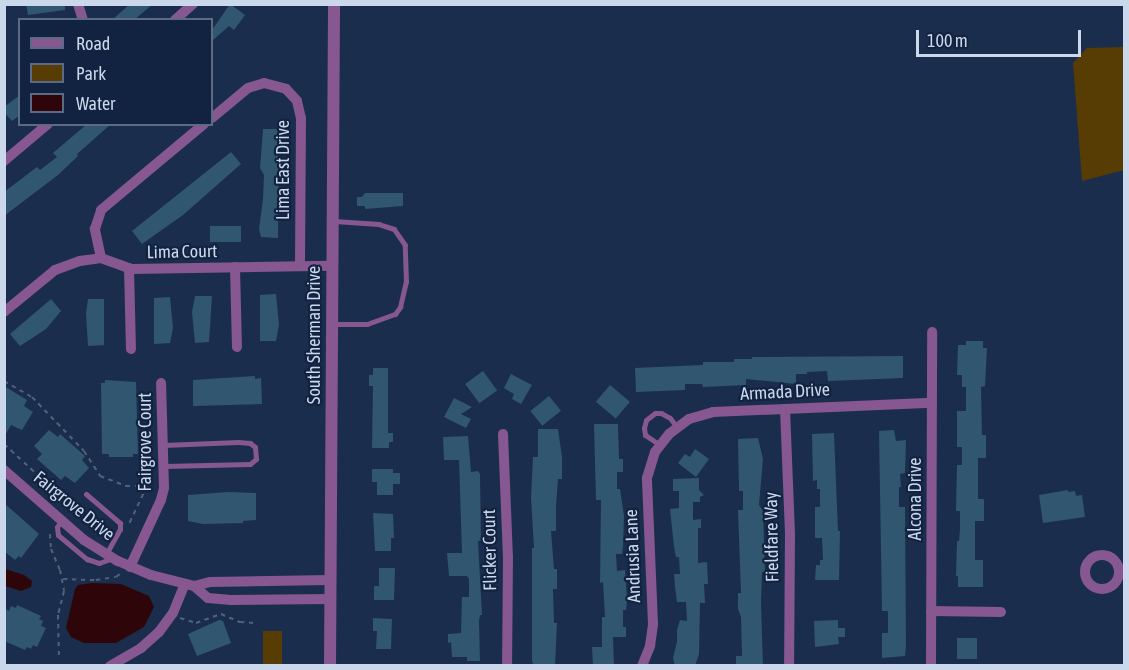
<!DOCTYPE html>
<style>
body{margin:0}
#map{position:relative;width:1129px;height:670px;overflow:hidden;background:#1b2d4c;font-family:"Asap Condensed",sans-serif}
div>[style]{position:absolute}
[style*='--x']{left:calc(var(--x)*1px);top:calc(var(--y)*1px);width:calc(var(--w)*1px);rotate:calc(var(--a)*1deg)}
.green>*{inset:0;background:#573d03;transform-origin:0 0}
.water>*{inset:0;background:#2e0609}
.building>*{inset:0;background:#305670;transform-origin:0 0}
.path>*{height:2px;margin-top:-1px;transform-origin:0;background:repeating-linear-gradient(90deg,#51617d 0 4.5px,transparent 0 9px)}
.service>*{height:5px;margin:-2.5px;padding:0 2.5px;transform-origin:2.5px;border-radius:2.5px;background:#865790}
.minor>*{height:10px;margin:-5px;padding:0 5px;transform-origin:5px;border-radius:5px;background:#865790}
.minor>.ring{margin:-5px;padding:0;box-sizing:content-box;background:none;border:10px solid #865790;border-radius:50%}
.tertiary>*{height:12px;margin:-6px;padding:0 6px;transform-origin:6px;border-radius:6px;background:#865790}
span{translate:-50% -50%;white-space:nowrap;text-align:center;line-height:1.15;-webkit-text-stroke:4.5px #122341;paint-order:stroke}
.street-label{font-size:18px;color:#cbd7eb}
.frame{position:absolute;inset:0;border:6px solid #cbd7eb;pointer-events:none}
.legend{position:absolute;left:18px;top:18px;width:195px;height:108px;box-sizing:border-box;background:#122341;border:2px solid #5c6b85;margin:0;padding:8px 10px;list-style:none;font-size:18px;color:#cbd7eb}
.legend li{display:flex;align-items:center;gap:12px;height:30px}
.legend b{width:30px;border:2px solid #5c6b85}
.scale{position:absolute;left:916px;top:30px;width:165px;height:27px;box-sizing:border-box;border:3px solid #cbd7eb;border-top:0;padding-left:8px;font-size:18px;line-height:21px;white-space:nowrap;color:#cbd7eb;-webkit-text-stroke:4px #122341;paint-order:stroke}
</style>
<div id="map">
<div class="green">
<div style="clip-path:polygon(1124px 47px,1124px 170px,1082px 181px,1073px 63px,1087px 48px)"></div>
<div style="left:263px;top:631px;width:19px;height:34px"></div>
</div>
<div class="water">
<div style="clip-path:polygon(5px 569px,24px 575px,32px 581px,31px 587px,21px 591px,5px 586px)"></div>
<div style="clip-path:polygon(92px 583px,121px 584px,149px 596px,154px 607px,144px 627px,116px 643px,84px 643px,71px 637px,66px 628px,75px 589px,78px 585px)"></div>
</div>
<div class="building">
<div style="clip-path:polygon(26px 4px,65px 4px,65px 10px,28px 15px)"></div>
<div style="clip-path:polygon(130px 4px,153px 4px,134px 20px,112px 20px)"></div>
<div style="clip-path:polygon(230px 4px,245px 15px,234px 30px,229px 26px,212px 41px,212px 30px)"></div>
<div style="clip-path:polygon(20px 95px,20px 115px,12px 121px,4px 112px,4px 107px)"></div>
<div style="clip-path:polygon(87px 124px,111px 124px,77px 154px,78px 156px,58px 175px,4px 216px,4px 192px,37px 167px,40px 170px,57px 157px,53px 153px)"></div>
<div style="clip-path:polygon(263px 129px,279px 129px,278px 238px,261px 237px,259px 229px,263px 199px,264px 175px,260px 168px)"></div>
<div style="clip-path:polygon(231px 152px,241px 164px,183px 215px,142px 244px,132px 231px)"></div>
<div style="clip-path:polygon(365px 193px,403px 193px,403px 206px,365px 209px,365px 206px,357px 206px,357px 197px,362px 197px)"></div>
<div style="left:210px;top:226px;width:31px;height:16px"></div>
<div style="clip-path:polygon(276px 294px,279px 325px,276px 341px,260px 341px,260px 295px)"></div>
<div style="clip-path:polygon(195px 296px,212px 296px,209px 342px,195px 343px,192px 312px)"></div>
<div style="clip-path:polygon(170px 297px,173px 328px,170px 343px,154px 344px,154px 298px)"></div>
<div style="clip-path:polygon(51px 299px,61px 311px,46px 329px,20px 346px,10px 334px)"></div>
<div style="clip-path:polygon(88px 299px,104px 299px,104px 345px,88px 346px,86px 314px)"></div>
<div style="clip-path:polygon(966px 341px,983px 341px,983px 348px,987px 348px,985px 386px,981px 387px,982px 435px,986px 435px,986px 458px,978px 458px,978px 499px,984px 499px,984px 521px,975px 521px,975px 560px,983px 560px,983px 587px,958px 587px,958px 576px,956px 576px,957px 541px,959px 541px,960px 529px,960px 511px,956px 511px,957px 465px,962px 465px,962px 447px,957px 447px,957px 411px,966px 411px,966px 387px,962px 387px,962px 375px,957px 375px,958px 345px,966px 345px)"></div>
<div style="clip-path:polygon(903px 356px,903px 378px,828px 381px,827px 371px,807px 372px,807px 374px,796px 374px,796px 384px,746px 379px,746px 385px,703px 387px,702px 384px,685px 384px,685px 390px,636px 392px,635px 368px,703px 365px,703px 362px,734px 362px,734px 359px,752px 359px,752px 357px)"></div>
<div style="clip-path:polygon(373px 368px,388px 368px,388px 433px,393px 433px,393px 442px,389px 442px,389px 448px,372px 448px,373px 386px,369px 386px,369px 375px,373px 375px)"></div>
<div style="left:483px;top:371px;width:24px;height:22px;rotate:54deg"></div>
<div style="clip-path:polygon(511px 374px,532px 385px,521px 404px,512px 399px,514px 394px,504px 388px)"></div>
<div style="clip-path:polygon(255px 376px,255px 379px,261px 378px,262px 404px,193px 406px,193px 380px)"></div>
<div style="clip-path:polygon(105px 380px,136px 382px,138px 454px,133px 454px,133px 457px,109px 457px,109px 454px,102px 454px,101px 383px,105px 383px)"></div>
<div style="left:610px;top:385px;width:26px;height:22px;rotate:40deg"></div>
<div style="clip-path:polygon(4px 386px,27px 400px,24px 406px,33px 412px,22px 430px,11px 425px,4px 437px)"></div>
<div style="left:549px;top:396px;width:19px;height:24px;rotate:51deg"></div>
<div style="clip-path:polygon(454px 398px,472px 407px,461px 414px,471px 419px,466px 428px,444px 417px)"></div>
<div style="clip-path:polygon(594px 424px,618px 424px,619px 459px,623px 459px,623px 472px,617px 472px,617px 489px,620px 489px,624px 516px,623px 547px,622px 554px,616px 554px,617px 571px,625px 570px,627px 599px,626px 610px,623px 610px,623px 627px,626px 627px,626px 637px,613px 637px,614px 666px,593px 666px,592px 647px,602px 647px,602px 617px,605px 617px,603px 582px,600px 583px,601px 500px,596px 500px)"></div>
<div style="clip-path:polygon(538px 429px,558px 429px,562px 457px,562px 479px,558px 479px,556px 507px,556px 531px,551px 531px,554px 569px,557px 569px,557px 589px,553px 589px,554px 623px,557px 623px,555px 666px,534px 666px,532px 661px,532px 548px,534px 548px,531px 497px,533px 457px,538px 457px)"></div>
<div style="clip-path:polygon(49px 430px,58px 437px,60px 434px,85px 456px,82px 460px,89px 468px,75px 483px,65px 476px,61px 480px,37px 459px,42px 454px,34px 446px)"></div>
<div style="clip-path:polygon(894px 430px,896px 441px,906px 440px,905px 473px,900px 474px,901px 487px,899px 487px,899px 507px,905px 507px,906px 645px,905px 656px,882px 658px,882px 633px,888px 633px,888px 611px,882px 611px,879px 431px)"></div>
<div style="clip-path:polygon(834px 433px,838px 531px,840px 531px,839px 580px,815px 580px,816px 565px,820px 565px,820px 560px,823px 560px,822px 538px,815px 538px,815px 507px,820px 507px,820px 489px,817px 489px,817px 480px,813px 481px,812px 434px)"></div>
<div style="clip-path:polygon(468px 436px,471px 472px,478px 471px,480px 474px,481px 541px,478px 541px,482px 615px,480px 615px,479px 621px,480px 661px,467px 661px,467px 657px,452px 657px,451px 642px,448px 643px,448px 634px,461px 633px,462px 597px,469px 597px,469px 579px,467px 576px,449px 576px,447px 553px,462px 553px,459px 460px,444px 460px,443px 437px)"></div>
<div style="clip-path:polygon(758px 438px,763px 459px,759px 505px,763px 511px,765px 572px,762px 572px,761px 603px,763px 666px,736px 666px,736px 656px,742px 656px,741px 617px,738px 609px,738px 593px,741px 593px,738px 510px,743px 510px,743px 491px,739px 491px,738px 439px)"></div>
<div style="clip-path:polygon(695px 449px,709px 459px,696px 477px,678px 463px,685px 454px,690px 457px)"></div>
<div style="clip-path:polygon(372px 469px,393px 469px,393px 473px,400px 473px,400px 484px,393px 484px,393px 495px,377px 495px,377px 482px,372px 482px)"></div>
<div style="clip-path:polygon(699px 478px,699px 490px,704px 495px,700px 497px,700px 502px,693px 502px,693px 520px,701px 519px,701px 528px,698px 528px,698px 563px,707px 562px,708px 584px,704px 584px,705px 603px,700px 603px,699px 654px,695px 666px,675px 666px,673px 658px,677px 642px,677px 630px,680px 620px,687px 621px,686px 602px,677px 602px,675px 587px,674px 574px,680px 574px,679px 557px,676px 557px,674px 547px,670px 509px,679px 508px,679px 491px,673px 491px,673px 479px)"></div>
<div style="clip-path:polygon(1068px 490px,1068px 492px,1075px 491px,1076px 496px,1082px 495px,1085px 517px,1043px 523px,1039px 495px)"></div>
<div style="clip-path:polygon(228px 492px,256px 493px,256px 520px,243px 521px,243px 523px,203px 524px,188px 521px,188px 495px)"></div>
<div style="clip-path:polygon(4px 503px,39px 534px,21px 558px,19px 556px,15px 560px,4px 551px)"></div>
<div style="clip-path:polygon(373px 513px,393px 514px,394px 538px,391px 538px,391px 551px,375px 551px)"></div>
<div style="clip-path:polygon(379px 568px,395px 568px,394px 600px,374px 600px,374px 586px,379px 586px)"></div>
<div style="clip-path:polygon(17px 605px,41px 616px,39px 619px,43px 621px,41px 626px,46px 628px,37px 647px,33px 645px,31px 649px,27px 647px,25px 650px,4px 641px,4px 608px,9px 611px,11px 606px,16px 608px)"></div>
<div style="clip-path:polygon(373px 618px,392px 619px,391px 649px,376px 649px,377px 631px,373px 631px)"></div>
<div style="clip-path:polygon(219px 620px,223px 621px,231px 643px,197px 656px,188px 634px)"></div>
<div style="clip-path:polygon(838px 620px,838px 628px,845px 628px,845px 637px,838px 637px,839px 644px,815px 647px,814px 621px)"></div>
<div style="left:957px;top:638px;width:20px;height:21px"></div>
</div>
<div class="path">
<div style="--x:4;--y:381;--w:32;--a:30"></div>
<div style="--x:32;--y:397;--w:75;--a:46.1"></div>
<div style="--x:84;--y:451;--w:30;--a:57"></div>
<div style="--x:100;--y:476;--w:28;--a:21"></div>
<div style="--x:126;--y:486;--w:21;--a:0"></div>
<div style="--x:147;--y:486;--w:44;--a:115.4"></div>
<div style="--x:4;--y:444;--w:139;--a:42.7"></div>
<div style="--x:43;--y:478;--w:8;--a:-50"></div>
<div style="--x:50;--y:534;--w:15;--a:86"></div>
<div style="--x:51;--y:549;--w:23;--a:67"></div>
<div style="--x:60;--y:570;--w:21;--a:79"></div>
<div style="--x:64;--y:591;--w:25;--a:104"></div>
<div style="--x:58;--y:615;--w:45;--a:88.7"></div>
<div style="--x:63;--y:579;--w:33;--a:2"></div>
<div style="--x:96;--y:580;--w:20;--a:-9"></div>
<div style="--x:116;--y:577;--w:6;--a:-39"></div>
<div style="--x:180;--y:618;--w:17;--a:17"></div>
<div style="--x:196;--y:623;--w:27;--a:-20"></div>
<div style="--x:221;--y:614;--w:21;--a:23"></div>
<div style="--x:240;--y:622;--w:15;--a:4"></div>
</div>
<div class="service">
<div style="--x:333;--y:324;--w:34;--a:0"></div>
<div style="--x:367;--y:324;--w:30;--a:-20"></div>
<div style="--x:395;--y:314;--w:9;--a:-54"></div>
<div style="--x:400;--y:307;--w:26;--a:-77"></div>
<div style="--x:406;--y:282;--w:37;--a:-92"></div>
<div style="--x:405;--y:245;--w:19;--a:-125"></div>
<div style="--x:394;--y:229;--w:16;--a:-162"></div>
<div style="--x:379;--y:224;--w:45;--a:-176.2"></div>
<div style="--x:163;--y:445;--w:75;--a:-2.3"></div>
<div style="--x:238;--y:442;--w:12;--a:5"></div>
<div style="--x:250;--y:443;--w:6;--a:39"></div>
<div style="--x:255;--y:447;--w:12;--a:85"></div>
<div style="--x:256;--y:459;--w:8;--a:140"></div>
<div style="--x:250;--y:464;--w:86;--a:178.7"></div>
<div style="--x:660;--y:445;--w:18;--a:-146"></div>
<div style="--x:645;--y:435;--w:7;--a:-98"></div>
<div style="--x:644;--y:428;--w:8;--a:-76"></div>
<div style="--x:646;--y:420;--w:11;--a:-38"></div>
<div style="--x:655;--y:413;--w:6;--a:0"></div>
<div style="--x:661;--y:413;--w:10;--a:29"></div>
<div style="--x:670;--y:418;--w:11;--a:52"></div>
<div style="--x:86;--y:494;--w:45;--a:40.5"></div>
<div style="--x:120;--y:523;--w:6;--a:90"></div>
<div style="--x:120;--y:529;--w:29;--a:119"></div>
<div style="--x:61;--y:521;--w:7;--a:124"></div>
<div style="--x:57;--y:527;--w:8;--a:83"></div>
<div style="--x:58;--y:535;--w:38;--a:40"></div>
<div style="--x:87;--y:559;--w:13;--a:18"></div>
<div style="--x:99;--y:563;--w:15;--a:-20"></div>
</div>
<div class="minor">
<div style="--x:78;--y:4;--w:17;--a:73"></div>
<div style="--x:175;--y:20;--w:24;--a:-42"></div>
<div style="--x:212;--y:118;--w:47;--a:-39.8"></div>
<div style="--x:248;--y:88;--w:17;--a:-17"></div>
<div style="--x:264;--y:83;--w:23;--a:15"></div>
<div style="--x:286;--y:89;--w:16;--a:47"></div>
<div style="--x:297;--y:101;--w:17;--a:77"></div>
<div style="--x:301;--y:118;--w:148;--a:90.4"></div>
<div style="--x:4;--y:161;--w:57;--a:-40.1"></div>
<div style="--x:101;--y:258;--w:30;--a:-102"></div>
<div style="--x:95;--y:229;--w:20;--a:-72"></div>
<div style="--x:101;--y:210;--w:134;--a:-39.9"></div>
<div style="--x:235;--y:267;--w:80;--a:88.6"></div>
<div style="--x:129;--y:268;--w:81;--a:88.6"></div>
<div style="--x:4;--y:312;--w:66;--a:-39.5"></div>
<div style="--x:55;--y:270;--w:27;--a:-20"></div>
<div style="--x:80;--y:261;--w:21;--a:-8"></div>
<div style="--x:101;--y:258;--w:33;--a:20"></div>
<div style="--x:132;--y:269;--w:200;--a:-0.9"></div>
<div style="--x:785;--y:409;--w:125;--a:87.7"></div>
<div style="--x:790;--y:534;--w:132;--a:90.4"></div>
<div style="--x:503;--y:434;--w:123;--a:87.7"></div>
<div style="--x:508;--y:557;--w:109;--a:90.5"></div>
<div style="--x:4;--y:470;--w:106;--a:41.2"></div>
<div style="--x:84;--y:540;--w:40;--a:32"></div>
<div style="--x:118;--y:561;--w:36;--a:23"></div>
<div style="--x:151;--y:575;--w:44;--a:14.3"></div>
<div style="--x:194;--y:586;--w:16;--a:-14"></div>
<div style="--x:210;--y:582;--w:120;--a:-1"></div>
<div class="ring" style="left:1085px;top:555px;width:24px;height:24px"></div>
<div style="--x:130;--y:567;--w:74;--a:-65.2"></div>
<div style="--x:161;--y:500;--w:12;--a:-76"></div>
<div style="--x:164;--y:488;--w:105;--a:-91.6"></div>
<div style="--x:194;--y:586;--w:18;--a:41"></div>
<div style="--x:208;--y:598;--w:23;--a:5"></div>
<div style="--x:231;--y:600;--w:99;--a:-0.6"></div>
<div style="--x:931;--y:611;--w:70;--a:0.8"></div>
<div style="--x:110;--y:666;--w:36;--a:-30"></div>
<div style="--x:141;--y:648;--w:24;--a:-42"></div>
<div style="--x:159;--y:632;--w:24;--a:-54"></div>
<div style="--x:173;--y:613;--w:31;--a:-68"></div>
<div style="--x:642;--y:666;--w:22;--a:-68"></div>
<div style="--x:650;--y:646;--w:22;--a:-82"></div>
<div style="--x:653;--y:624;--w:146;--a:-92.4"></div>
<div style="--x:647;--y:478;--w:27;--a:-73"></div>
<div style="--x:655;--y:452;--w:23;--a:-52"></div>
<div style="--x:669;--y:434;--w:25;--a:-37"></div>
<div style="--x:689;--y:419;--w:25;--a:-16"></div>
<div style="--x:713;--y:412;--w:219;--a:-2.4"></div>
<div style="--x:931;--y:666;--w:334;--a:-89.8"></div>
</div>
<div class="tertiary">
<div style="--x:330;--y:666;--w:662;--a:-89.65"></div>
</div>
<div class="street-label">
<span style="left:283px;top:170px;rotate:-90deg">Lima East Drive</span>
<span style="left:182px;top:252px;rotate:-1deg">Lima Court</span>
<span style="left:314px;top:335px;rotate:-90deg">South Sherman Drive</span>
<span style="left:785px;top:392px;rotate:-3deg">Armada Drive</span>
<span style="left:145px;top:442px;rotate:-90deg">Fairgrove Court</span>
<span style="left:915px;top:499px;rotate:-90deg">Alcona Drive</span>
<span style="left:74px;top:506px;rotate:39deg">Fairgrove Drive</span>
<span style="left:772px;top:537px;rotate:-91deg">Fieldfare Way</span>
<span style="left:490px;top:550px;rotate:-91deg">Flicker Court</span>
<span style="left:633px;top:556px;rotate:-92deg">Andrusia Lane</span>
</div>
<div class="frame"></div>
<ul class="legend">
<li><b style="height:8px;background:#865790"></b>Road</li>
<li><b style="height:16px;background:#573d03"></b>Park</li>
<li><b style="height:16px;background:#2e0609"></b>Water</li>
</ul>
<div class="scale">100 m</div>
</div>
